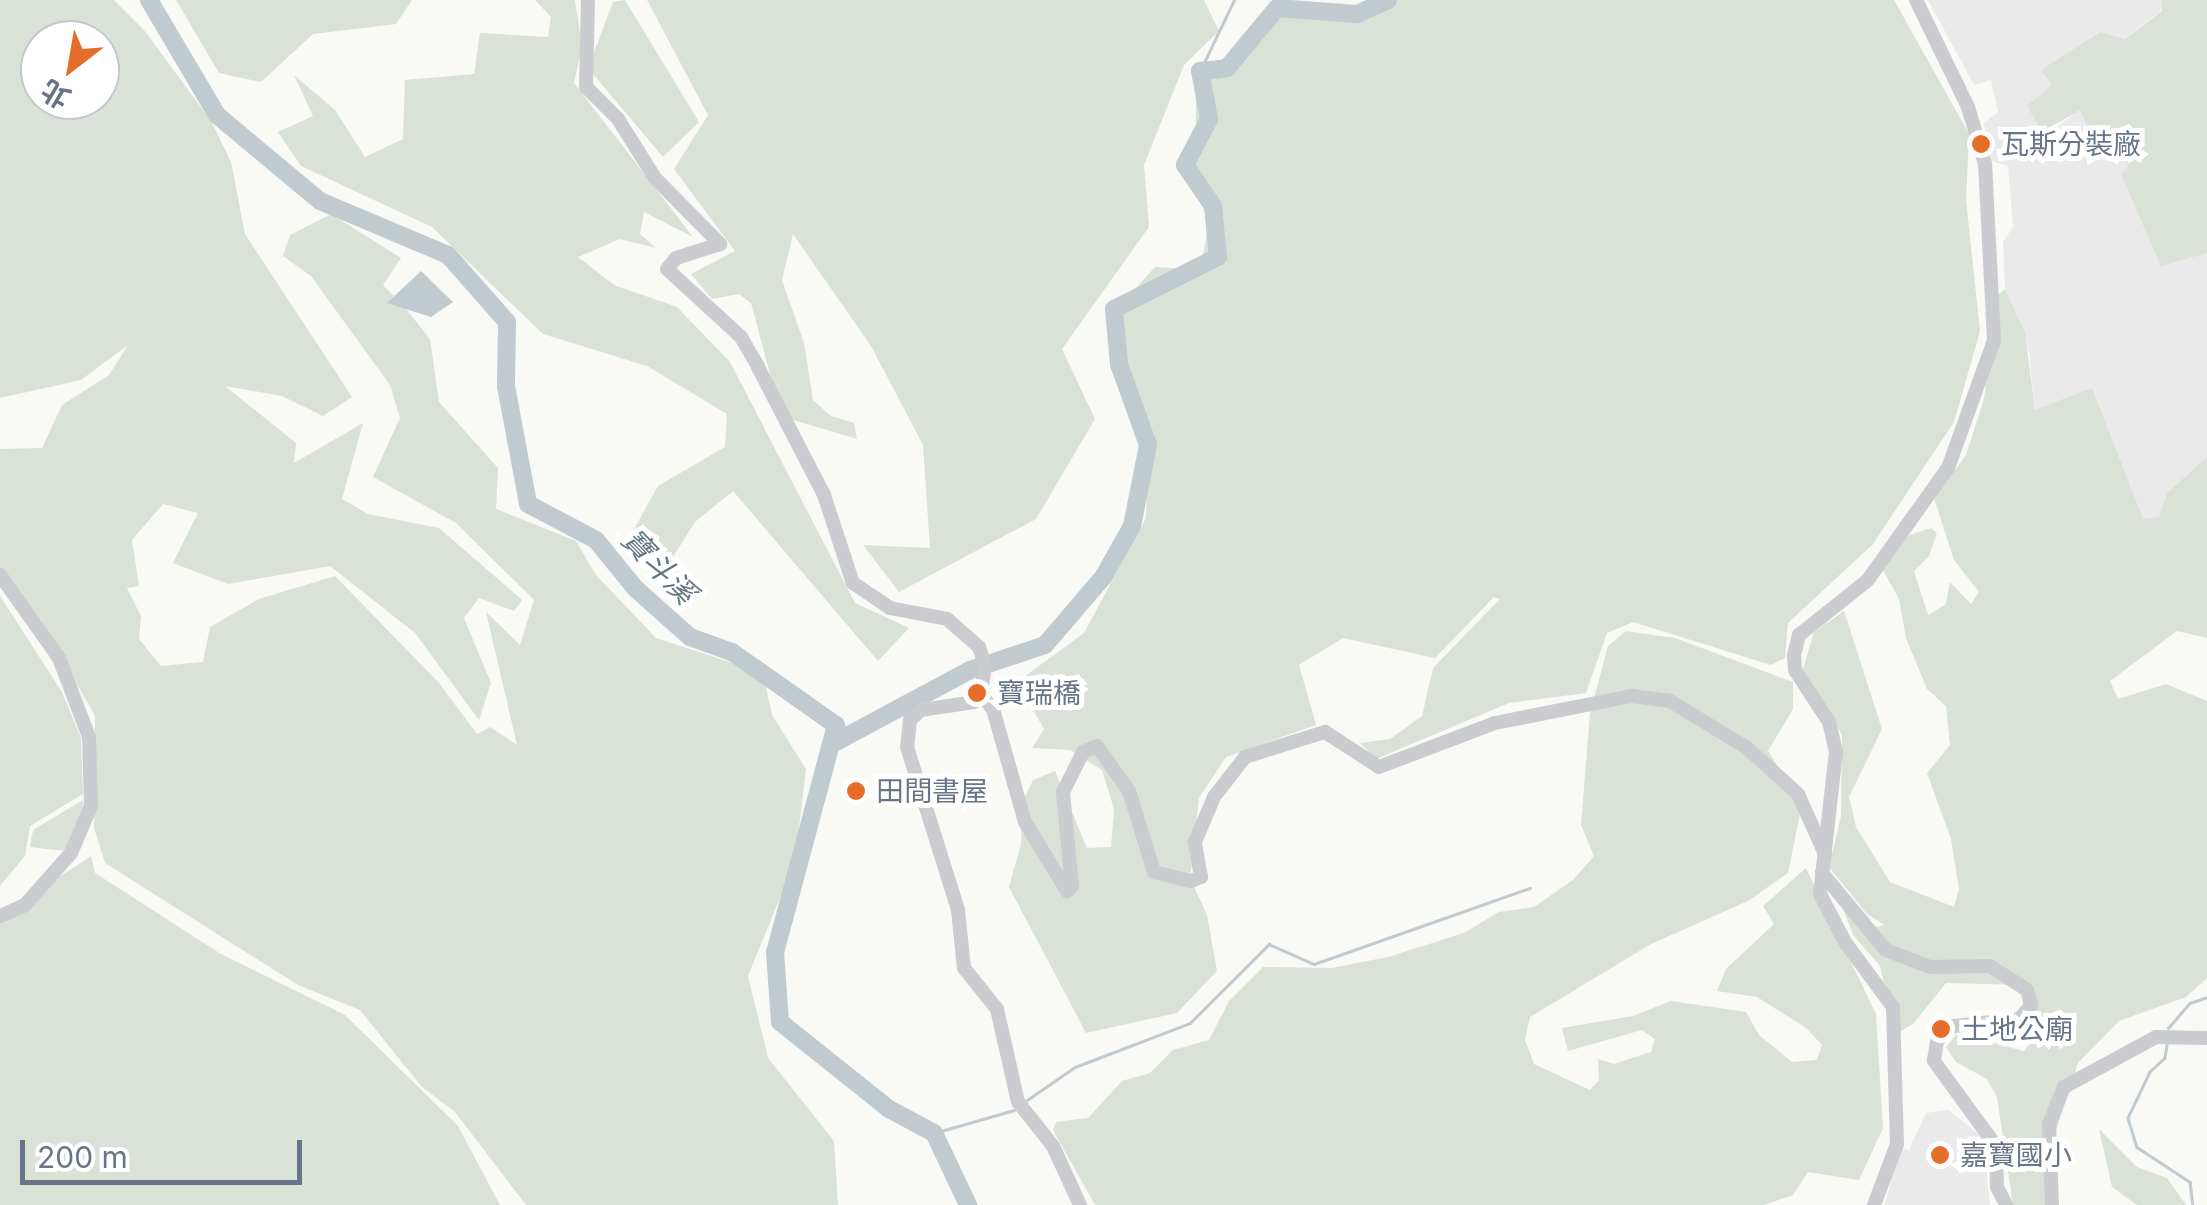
<!DOCTYPE html>
<meta charset="utf-8">
<style>
body{margin:0}
#map{position:relative;width:2207px;height:1205px;overflow:hidden;background:#f9f9f6;font-family:Inter,"Noto Sans TC",sans-serif}
div>[style]{position:absolute}
[style*='--x']{left:calc(var(--x)*1px);top:calc(var(--y)*1px);width:calc(var(--w)*1px);rotate:calc(var(--a)*1deg)}
.built>*{inset:0;background:#e9eae9}
.green>*{inset:0;background:#dae1d7}
.water>*{inset:0;background:#c1cacf}
.stream>*{height:2.5px;margin:-1.25px;padding:0 1.25px;transform-origin:1.25px;border-radius:1.25px;background:#c1cacf}
.river>*{height:18px;margin:-9px;padding:0 9px;transform-origin:9px;border-radius:9px;background:#c1cacf}
.minor>*{height:14px;margin:-7px;padding:0 7px;transform-origin:7px;border-radius:7px;background:#caccd0}
.dots>*{width:28px;height:28px;translate:-50% -50%;box-sizing:border-box;border:5px solid #fff;border-radius:50%}
span{translate:-50% -50%;white-space:nowrap;text-align:center;line-height:1.15;-webkit-text-stroke:10px #fff;paint-order:stroke}
.poi-label{font-size:28px;color:#687588}
.left{translate:0 -50%;text-align:left}
.water-label{font-size:30px;color:#637783;font-style:italic}
.north{position:absolute;left:20px;top:20px;width:100px;height:100px;box-sizing:border-box;background:#fff;border:2px solid #c3c8cf;border-radius:50%;rotate:211deg;font-size:28px;font-weight:700;line-height:40px;text-align:center;color:#687588}
.north::after{content:'';display:block;margin:auto;width:35px;height:45px;background:#e56c2a;clip-path:polygon(50% 0,100% 100%,50% 72%,0 100%)}
.scale{position:absolute;left:20px;top:1140px;width:282px;height:45px;box-sizing:border-box;border:5px solid #687588;border-top:0;padding-left:12px;font-size:30px;line-height:35px;white-space:nowrap;color:#687588;-webkit-text-stroke:8px #fff;paint-order:stroke}
</style>
<div id="map">
<div class="built">
<div style="clip-path:polygon(1928px 0,2162px 0,2162px 10px,2124px 39px,2100px 32px,2042px 71px,2052px 85px,2052px 131px,2080px 109px,2125px 153px,2161px 265px,2207px 253px,2207px 457px,2167px 493px,2159px 517px,2148px 523px,2035px 411px,2029px 352px,2005px 289px,2003px 242px,2013px 227px,2008px 166px,1991px 161px,1984px 123px,1998px 112px,1991px 80px,1974px 85px)"></div>
<div style="clip-path:polygon(1949px 1110px,1983px 1138px,1990px 1205px,1885px 1205px,1900px 1148px,1909px 1150px,1926px 1113px)"></div>
</div>
<div class="green">
<div style="clip-path:polygon(evenodd,0 0,114px 0,144px 30px,211px 121px,231px 162px,245px 234px,352px 397px,323px 416px,282px 396px,225px 386px,296px 443px,294px 463px,363px 423px,342px 499px,368px 514px,439px 528px,522px 600px,514px 611px,479px 598px,464px 618px,491px 683px,479px 720px,415px 633px,330px 566px,228px 584px,173px 563px,198px 513px,163px 504px,132px 540px,139px 586px,127px 588px,141px 616px,139px 639px,161px 666px,203px 662px,210px 627px,259px 599px,335px 576px,439px 683px,477px 734px,490px 727px,517px 745px,486px 612px,520px 645px,534px 600px,456px 523px,373px 477px,400px 418px,390px 385px,311px 276px,283px 256px,290px 235px,331px 214px,401px 258px,383px 285px,394px 296px,388px 303px,406px 309px,430px 339px,439px 402px,498px 468px,496px 509px,576px 541px,596px 575px,656px 638px,763px 673px,772px 715px,806px 769px,795px 861px,748px 976px,768px 1058px,834px 1141px,838px 1205px,526px 1205px,455px 1112px,421px 1086px,360px 1010px,298px 985px,105px 863px,94px 828px,95px 716px,42px 622px,0 567px,0 449px,42px 448px,62px 405px,109px 375px,128px 345px,81px 380px,0 398px,0 0,40px 40px,100px 40px,100px 100px,40px 100px,40px 40px)"></div>
<div style="clip-path:polygon(176px 0,412px 0,396px 24px,313px 34px,261px 82px,219px 73px)"></div>
<div style="clip-path:polygon(535px 0,575px 0,582px 46px,574px 83px,693px 237px,644px 212px,640px 234px,656px 248px,620px 239px,578px 257px,614px 285px,677px 307px,730px 362px,855px 603px,909px 628px,878px 661px,733px 491px,695px 522px,671px 560px,696px 592px,674px 600px,629px 538px,658px 486px,725px 447px,727px 414px,647px 366px,543px 334px,432px 227px,301px 166px,278px 132px,313px 116px,294px 75px,335px 110px,365px 157px,403px 139px,405px 80px,474px 74px,480px 33px,548px 37px,551px 17px)"></div>
<div style="clip-path:polygon(625px 0,699px 122px,663px 157px,588px 68px,613px 2px)"></div>
<div style="clip-path:polygon(647px 0,1204px 0,1219px 31px,1184px 65px,1144px 165px,1149px 227px,1062px 349px,1095px 419px,1036px 519px,899px 592px,863px 545px,930px 548px,923px 445px,871px 346px,793px 234px,782px 280px,804px 343px,813px 400px,831px 416px,854px 423px,857px 439px,790px 419px,773px 385px,751px 303px,739px 294px,712px 299px,691px 274px,735px 251px,674px 169px,708px 115px)"></div>
<div style="clip-path:polygon(1396px 0,1894px 0,1969px 134px,1966px 200px,1980px 331px,1954px 422px,1873px 544px,1788px 623px,1785px 658px,1771px 665px,1633px 622px,1607px 633px,1586px 693px,1509px 703px,1376px 759px,1360px 743px,1390px 739px,1422px 716px,1433px 668px,1500px 599px,1494px 597px,1435px 658px,1343px 638px,1299px 665px,1316px 725px,1226px 757px,1199px 798px,1190px 878px,1207px 915px,1217px 971px,1177px 1013px,1086px 1033px,1009px 887px,1021px 844px,1022px 803px,1033px 780px,1055px 771px,1087px 848px,1111px 847px,1114px 809px,1102px 770px,1070px 750px,1032px 748px,1044px 729px,1017px 682px,1084px 633px,1146px 518px,1148px 449px,1112px 314px,1155px 267px,1200px 270px,1208px 229px,1196px 165px,1196px 94px,1264px 17px,1389px 9px)"></div>
<div style="clip-path:polygon(2162px 0,2207px 0,2207px 253px,2161px 266px,2121px 174px,2128px 167px,2125px 154px,2107px 154px,2096px 144px,2080px 110px,2042px 132px,2027px 106px,2052px 85px,2041px 70px,2100px 32px,2125px 39px,2162px 11px)"></div>
<div style="clip-path:polygon(2005px 289px,2025px 333px,2035px 410px,2092px 388px,2143px 519px,2159px 517px,2167px 493px,2207px 457px,2207px 638px,2177px 631px,2110px 681px,2118px 699px,2166px 684px,2207px 701px,2207px 978px,2186px 997px,2119px 1021px,2078px 1063px,2052px 1143px,2054px 1205px,2013px 1205px,1997px 1097px,1987px 1079px,1956px 1062px,1946px 1047px,1957px 1034px,2024px 1051px,2036px 1036px,2037px 1002px,2025px 985px,1946px 983px,1913px 1024px,1896px 1034px,1880px 966px,1854px 936px,1840px 902px,1875px 927px,1885px 925px,1867px 914px,1829px 867px,1841px 816px,1842px 735px,1803px 669px,1814px 632px,1844px 611px,1882px 729px,1849px 797px,1856px 827px,1890px 882px,1954px 907px,1959px 889px,1951px 839px,1927px 773px,1950px 745px,1946px 706px,1927px 689px,1906px 638px,1899px 599px,1882px 568px,1907px 536px,1931px 528px,1937px 533px,1929px 556px,1914px 571px,1928px 615px,1946px 604px,1950px 582px,1971px 604px,1979px 592px,1954px 560px,1934px 498px,1966px 455px,1984px 399px,1997px 296px)"></div>
<div style="clip-path:polygon(0 596px,62px 692px,81px 738px,83px 794px,30px 826px,25px 856px,0 886px)"></div>
<div style="clip-path:polygon(1626px 631px,1675px 638px,1793px 682px,1793px 709px,1768px 751px,1802px 804px,1788px 873px,1748px 901px,1651px 944px,1530px 1017px,1525px 1040px,1534px 1064px,1590px 1090px,1599px 1080px,1598px 1059px,1614px 1064px,1651px 1052px,1655px 1039px,1642px 1030px,1568px 1051px,1562px 1028px,1633px 1016px,1671px 1001px,1746px 1012px,1759px 1035px,1792px 1062px,1817px 1060px,1822px 1045px,1806px 1028px,1757px 997px,1717px 991px,1726px 969px,1774px 924px,1763px 906px,1806px 868px,1876px 1014px,1883px 1128px,1859px 1180px,1808px 1172px,1793px 1195px,1764px 1205px,1095px 1205px,1053px 1130px,1056px 1122px,1088px 1118px,1122px 1081px,1150px 1073px,1173px 1050px,1209px 1040px,1229px 1001px,1263px 967px,1332px 968px,1388px 957px,1464px 933px,1499px 912px,1534px 907px,1573px 880px,1594px 856px,1581px 825px,1590px 713px,1608px 646px)"></div>
<div style="clip-path:polygon(83px 800px,85px 823px,65px 851px,30px 847px,33px 830px)"></div>
<div style="clip-path:polygon(91px 856px,95px 873px,221px 954px,345px 1015px,458px 1126px,500px 1205px,0 1205px,0 916px)"></div>
<div style="clip-path:polygon(2099px 1129px,2137px 1167px,2167px 1178px,2186px 1205px,2137px 1205px,2112px 1187px)"></div>
</div>
<div class="water">
<div style="clip-path:polygon(421px 271px,453px 302px,431px 317px,387px 303px)"></div>
</div>
<div class="stream">
<div style="--x:1200;--y:71;--w:79;--a:-64.4"></div>
<div style="--x:2168;--y:1028;--w:33;--a:-49"></div>
<div style="--x:2190;--y:1003;--w:18;--a:-19"></div>
<div style="--x:2167;--y:1045;--w:13;--a:99"></div>
<div style="--x:2165;--y:1058;--w:21;--a:137"></div>
<div style="--x:2150;--y:1072;--w:51;--a:115.6"></div>
<div style="--x:2128;--y:1118;--w:30;--a:73"></div>
<div style="--x:2137;--y:1147;--w:64;--a:33.4"></div>
<div style="--x:2190;--y:1182;--w:23;--a:83"></div>
<div style="--x:1027;--y:1100;--w:58;--a:-34.5"></div>
<div style="--x:1075;--y:1067;--w:123;--a:-20.9"></div>
<div style="--x:1190;--y:1023;--w:112;--a:-45"></div>
<div style="--x:1269;--y:944;--w:49;--a:24"></div>
<div style="--x:1314;--y:964;--w:229;--a:-19.4"></div>
<div style="--x:934;--y:1133;--w:83;--a:-16"></div>
</div>
<div class="river">
<div style="--x:149;--y:0;--w:134;--a:59.4"></div>
<div style="--x:217;--y:115;--w:134;--a:39.9"></div>
<div style="--x:320;--y:201;--w:139;--a:22.9"></div>
<div style="--x:448;--y:255;--w:89;--a:48.6"></div>
<div style="--x:507;--y:322;--w:64;--a:90.9"></div>
<div style="--x:506;--y:386;--w:120;--a:79.4"></div>
<div style="--x:528;--y:504;--w:77;--a:27.9"></div>
<div style="--x:596;--y:540;--w:62;--a:50.9"></div>
<div style="--x:635;--y:588;--w:74;--a:41.7"></div>
<div style="--x:690;--y:637;--w:45;--a:19.7"></div>
<div style="--x:732;--y:652;--w:127;--a:35.1"></div>
<div style="--x:836;--y:725;--w:235;--a:105"></div>
<div style="--x:775;--y:952;--w:70;--a:85.9"></div>
<div style="--x:780;--y:1022;--w:139;--a:38.6"></div>
<div style="--x:889;--y:1109;--w:51;--a:28.1"></div>
<div style="--x:934;--y:1133;--w:80;--a:64.7"></div>
<div style="--x:834;--y:743;--w:154;--a:-28.2"></div>
<div style="--x:970;--y:670;--w:79;--a:-18.4"></div>
<div style="--x:1045;--y:645;--w:91;--a:-49.5"></div>
<div style="--x:1104;--y:576;--w:57;--a:-60.8"></div>
<div style="--x:1132;--y:526;--w:83;--a:-78.8"></div>
<div style="--x:1148;--y:445;--w:86;--a:-109.7"></div>
<div style="--x:1119;--y:364;--w:55;--a:-95.2"></div>
<div style="--x:1114;--y:309;--w:116;--a:-26.6"></div>
<div style="--x:1218;--y:257;--w:51;--a:-95.6"></div>
<div style="--x:1213;--y:206;--w:50;--a:-124.3"></div>
<div style="--x:1185;--y:165;--w:52;--a:-62.4"></div>
<div style="--x:1209;--y:119;--w:49;--a:-100.6"></div>
<div style="--x:1200;--y:71;--w:27;--a:-6"></div>
<div style="--x:1227;--y:68;--w:78;--a:-50.2"></div>
<div style="--x:1277;--y:8;--w:80;--a:4.3"></div>
<div style="--x:1357;--y:14;--w:34;--a:-24"></div>
</div>
<div class="minor">
<div style="--x:588;--y:0;--w:87;--a:91.3"></div>
<div style="--x:586;--y:87;--w:45;--a:45"></div>
<div style="--x:618;--y:119;--w:70;--a:57.9"></div>
<div style="--x:655;--y:178;--w:93;--a:45.4"></div>
<div style="--x:720;--y:244;--w:46;--a:162.3"></div>
<div style="--x:676;--y:258;--w:14;--a:129"></div>
<div style="--x:667;--y:269;--w:100;--a:42.6"></div>
<div style="--x:741;--y:337;--w:34;--a:60"></div>
<div style="--x:758;--y:367;--w:144;--a:62.7"></div>
<div style="--x:824;--y:495;--w:93;--a:71.8"></div>
<div style="--x:853;--y:583;--w:45;--a:34"></div>
<div style="--x:890;--y:608;--w:58;--a:10.9"></div>
<div style="--x:947;--y:619;--w:43;--a:41.2"></div>
<div style="--x:979;--y:647;--w:19;--a:72"></div>
<div style="--x:985;--y:665;--w:30;--a:98"></div>
<div style="--x:981;--y:695;--w:10;--a:135"></div>
<div style="--x:974;--y:702;--w:54;--a:171.4"></div>
<div style="--x:921;--y:710;--w:15;--a:138"></div>
<div style="--x:910;--y:720;--w:27;--a:96"></div>
<div style="--x:907;--y:747;--w:171;--a:72.6"></div>
<div style="--x:958;--y:910;--w:58;--a:84.1"></div>
<div style="--x:964;--y:968;--w:53;--a:51.2"></div>
<div style="--x:997;--y:1009;--w:95;--a:77.3"></div>
<div style="--x:1018;--y:1102;--w:56;--a:51.5"></div>
<div style="--x:1053;--y:1146;--w:65;--a:65.4"></div>
<div style="--x:0;--y:575;--w:102;--a:54.6"></div>
<div style="--x:59;--y:658;--w:85;--a:69.2"></div>
<div style="--x:89;--y:737;--w:69;--a:88.3"></div>
<div style="--x:91;--y:806;--w:51;--a:113.1"></div>
<div style="--x:71;--y:853;--w:69;--a:131.5"></div>
<div style="--x:25;--y:905;--w:27;--a:156"></div>
<div style="--x:981;--y:695;--w:18;--a:49"></div>
<div style="--x:993;--y:709;--w:117;--a:74.2"></div>
<div style="--x:1025;--y:822;--w:81;--a:58.7"></div>
<div style="--x:1067;--y:891;--w:7;--a:-45"></div>
<div style="--x:1072;--y:886;--w:94;--a:-95.5"></div>
<div style="--x:1063;--y:792;--w:45;--a:-63.4"></div>
<div style="--x:1083;--y:752;--w:15;--a:-23"></div>
<div style="--x:1097;--y:746;--w:55;--a:54.6"></div>
<div style="--x:1129;--y:791;--w:85;--a:72.8"></div>
<div style="--x:1154;--y:872;--w:38;--a:14"></div>
<div style="--x:1191;--y:881;--w:11;--a:-22"></div>
<div style="--x:1201;--y:877;--w:36;--a:-100"></div>
<div style="--x:1195;--y:842;--w:49;--a:-67.1"></div>
<div style="--x:1214;--y:797;--w:51;--a:-52.2"></div>
<div style="--x:1245;--y:757;--w:84;--a:-17.4"></div>
<div style="--x:1325;--y:732;--w:64;--a:32.9"></div>
<div style="--x:1379;--y:767;--w:124;--a:-20.8"></div>
<div style="--x:1495;--y:723;--w:139;--a:-11.2"></div>
<div style="--x:1631;--y:696;--w:39;--a:7"></div>
<div style="--x:1670;--y:701;--w:90;--a:31.4"></div>
<div style="--x:1747;--y:748;--w:69;--a:42"></div>
<div style="--x:1798;--y:794;--w:66;--a:65.8"></div>
<div style="--x:1822;--y:873;--w:100;--a:50.3"></div>
<div style="--x:1886;--y:950;--w:47;--a:21.1"></div>
<div style="--x:1930;--y:967;--w:60;--a:-1"></div>
<div style="--x:1990;--y:966;--w:44;--a:33"></div>
<div style="--x:2027;--y:990;--w:16;--a:75"></div>
<div style="--x:2031;--y:1005;--w:18;--a:128"></div>
<div style="--x:2020;--y:1019;--w:67;--a:174"></div>
<div style="--x:1953;--y:1026;--w:22;--a:137"></div>
<div style="--x:1937;--y:1041;--w:20;--a:99"></div>
<div style="--x:1934;--y:1061;--w:105;--a:53.9"></div>
<div style="--x:1996;--y:1146;--w:41;--a:88.6"></div>
<div style="--x:1997;--y:1187;--w:20;--a:63"></div>
<div style="--x:1874;--y:1205;--w:65;--a:-69.3"></div>
<div style="--x:1897;--y:1144;--w:137;--a:-91.7"></div>
<div style="--x:1893;--y:1007;--w:81;--a:-126.4"></div>
<div style="--x:1845;--y:942;--w:54;--a:-117.5"></div>
<div style="--x:1820;--y:894;--w:143;--a:-83.6"></div>
<div style="--x:1836;--y:752;--w:31;--a:-103"></div>
<div style="--x:1829;--y:722;--w:62;--a:-123.2"></div>
<div style="--x:1795;--y:670;--w:15;--a:-94"></div>
<div style="--x:1794;--y:655;--w:21;--a:-76"></div>
<div style="--x:1799;--y:635;--w:87;--a:-38.5"></div>
<div style="--x:1867;--y:581;--w:139;--a:-54.4"></div>
<div style="--x:1948;--y:468;--w:136;--a:-70.2"></div>
<div style="--x:1994;--y:340;--w:176;--a:-92.9"></div>
<div style="--x:1985;--y:164;--w:59;--a:-106.6"></div>
<div style="--x:1968;--y:107;--w:119;--a:-115.9"></div>
<div style="--x:2052;--y:1205;--w:81;--a:-92.1"></div>
<div style="--x:2049;--y:1124;--w:40;--a:-68"></div>
<div style="--x:2064;--y:1087;--w:105;--a:-28.5"></div>
<div style="--x:2156;--y:1037;--w:51;--a:1.1"></div>
</div>
<div class="dots">
<div style="left:1981px;top:144px;background:#e56c2a"></div>
<div style="left:977px;top:693px;background:#e56c2a"></div>
<div style="left:856px;top:791px;background:#e56c2a"></div>
<div style="left:1941px;top:1029px;background:#e56c2a"></div>
<div style="left:1940px;top:1155px;background:#e56c2a"></div>
</div>
<div class="poi-label">
<span class="left" style="left:2001px;top:144px">瓦斯分裝廠</span>
<span class="left" style="left:997px;top:693px">寶瑞橋</span>
<span class="left" style="left:876px;top:791px">田間書屋</span>
<span class="left" style="left:1961px;top:1029px">土地公廟</span>
<span class="left" style="left:1960px;top:1155px">嘉寶國小</span>
</div>
<div class="water-label">
<span style="left:659px;top:566px;rotate:46deg">寶斗溪</span>
</div>
<div class="north">北</div>
<div class="scale">200 m</div>
</div>
